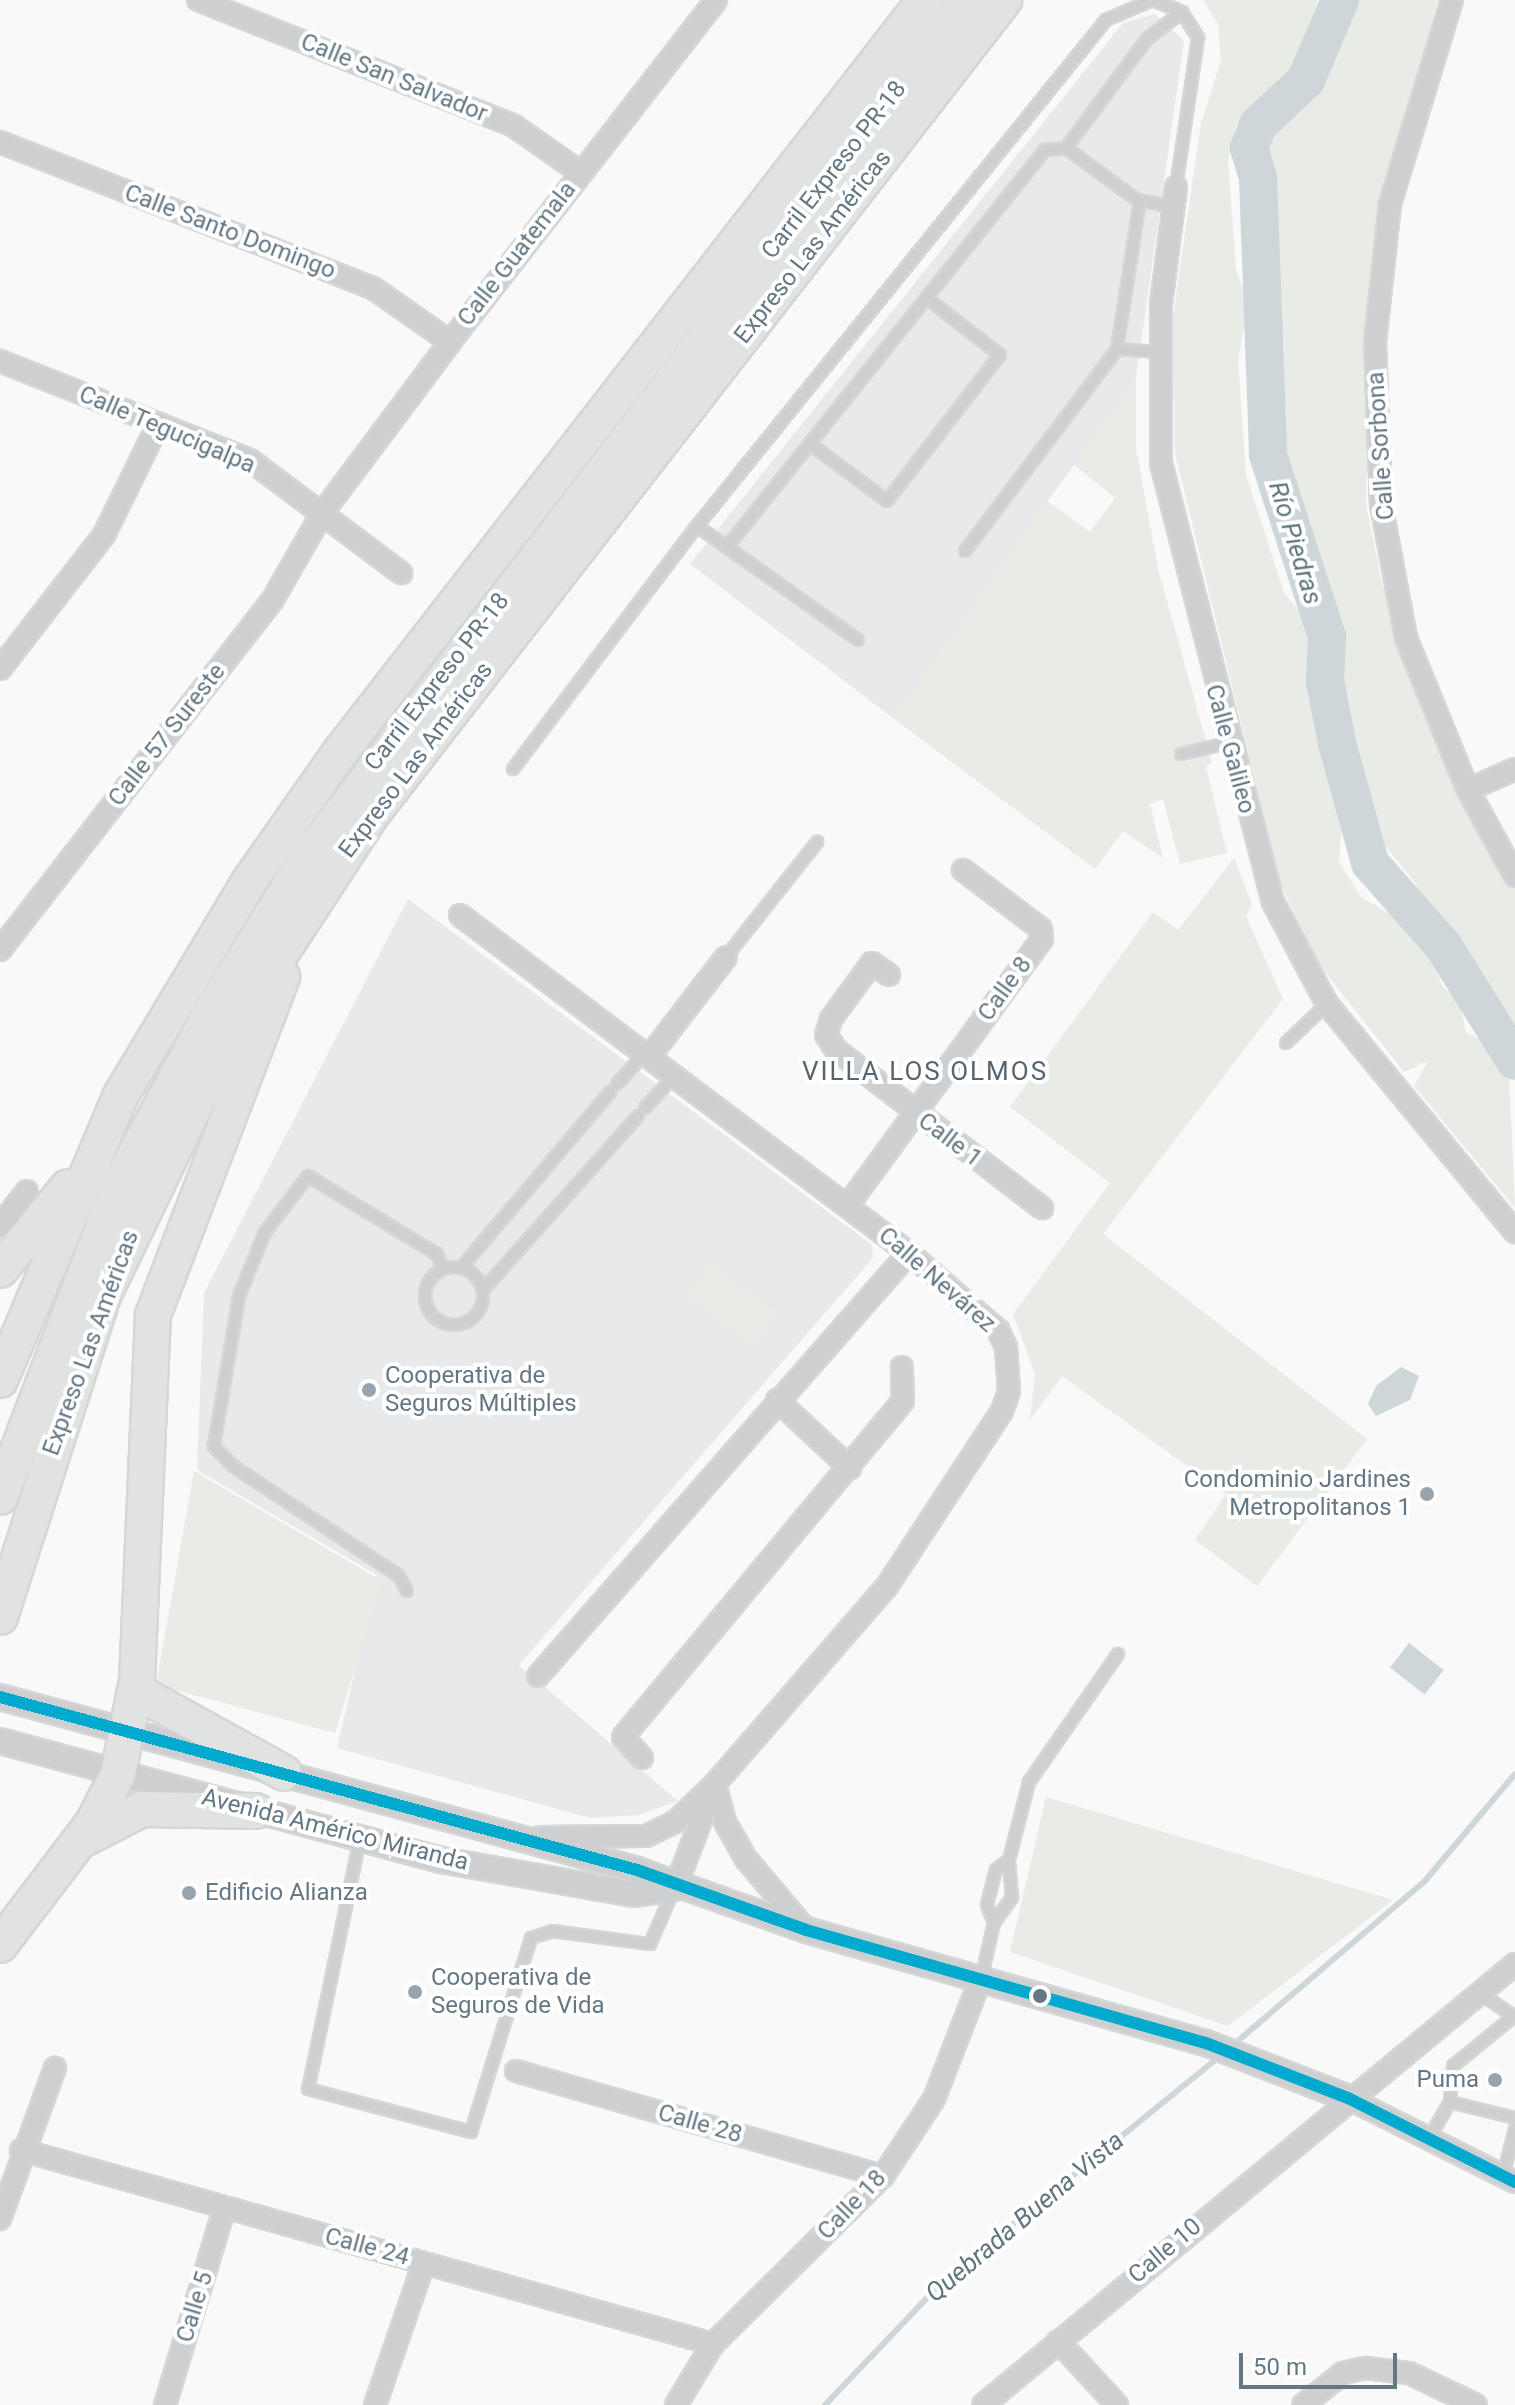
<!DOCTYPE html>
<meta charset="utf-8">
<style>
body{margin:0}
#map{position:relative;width:1515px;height:2405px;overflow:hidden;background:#f9f9f9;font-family:Roboto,sans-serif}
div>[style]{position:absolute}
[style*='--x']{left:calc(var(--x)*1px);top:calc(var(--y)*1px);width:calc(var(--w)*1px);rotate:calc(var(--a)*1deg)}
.built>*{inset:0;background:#e8e9ea}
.green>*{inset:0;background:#e8ebe6;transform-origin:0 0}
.water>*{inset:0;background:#ced6d9;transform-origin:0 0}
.stream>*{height:6px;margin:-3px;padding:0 3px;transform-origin:3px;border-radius:3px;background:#ced6d9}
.river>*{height:38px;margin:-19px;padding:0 19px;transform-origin:19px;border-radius:19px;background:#ced6d9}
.roads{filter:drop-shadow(2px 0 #d5d6d6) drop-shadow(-2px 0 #d5d6d6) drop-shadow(0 2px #d5d6d6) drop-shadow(0 -2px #d5d6d6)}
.service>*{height:10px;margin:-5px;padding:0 5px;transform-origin:5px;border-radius:5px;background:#cecfd0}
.service>.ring{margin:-5px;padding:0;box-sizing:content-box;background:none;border:10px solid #cecfd0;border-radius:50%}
.minor>*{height:20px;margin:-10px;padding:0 10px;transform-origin:10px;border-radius:10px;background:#cecfd0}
.tertiary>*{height:24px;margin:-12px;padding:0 12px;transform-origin:12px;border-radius:12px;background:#cecfd0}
.motorway>*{height:34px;margin:-17px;padding:0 17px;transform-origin:17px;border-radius:17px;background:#e1e2e2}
.bus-1>*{height:12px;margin:-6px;padding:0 6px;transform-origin:6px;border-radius:6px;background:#00a9ce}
.dots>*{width:22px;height:22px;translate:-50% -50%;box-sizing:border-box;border:4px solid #fff;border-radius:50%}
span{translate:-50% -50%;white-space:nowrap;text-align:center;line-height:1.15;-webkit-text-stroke:8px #fff;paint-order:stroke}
.street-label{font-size:24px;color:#647784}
.poi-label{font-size:24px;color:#647784}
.left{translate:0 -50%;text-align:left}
.right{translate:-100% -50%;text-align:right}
.water-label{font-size:26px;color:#5f767d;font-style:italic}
.neighbourhood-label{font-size:26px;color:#57646e;letter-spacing:2px}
.scale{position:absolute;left:1239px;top:2353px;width:158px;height:36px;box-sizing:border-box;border:4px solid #647784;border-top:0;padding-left:10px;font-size:24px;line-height:28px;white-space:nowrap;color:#647784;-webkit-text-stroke:6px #fff;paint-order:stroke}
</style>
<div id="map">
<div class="built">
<div style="clip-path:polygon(1155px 14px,1184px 41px,1136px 378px,893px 718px,690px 564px,1123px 23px)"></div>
<div style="clip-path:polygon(408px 899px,872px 1245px,873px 1258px,519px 1665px,678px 1801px,639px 1815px,590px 1818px,337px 1748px,377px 1575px,197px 1470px,204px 1293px)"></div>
</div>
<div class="green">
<div style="clip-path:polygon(1203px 0,1318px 0,1296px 66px,1236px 126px,1228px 159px,1236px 270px,1249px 305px,1238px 360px,1246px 475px,1284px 593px,1315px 630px,1309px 680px,1343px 805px,1339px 862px,1361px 897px,1424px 934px,1442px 986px,1459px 1000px,1466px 1032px,1490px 1045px,1509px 1072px,1515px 1208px,1414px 1086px,1428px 1061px,1404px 1072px,1314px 958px,1280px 883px,1175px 453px,1172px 323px,1201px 123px,1221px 61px,1218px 24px)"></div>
<div style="clip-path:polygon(1333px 0,1438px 0,1382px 201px,1394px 283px,1370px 317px,1366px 505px,1383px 587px,1405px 600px,1397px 622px,1495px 858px,1515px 888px,1515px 1056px,1449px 935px,1427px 918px,1416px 884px,1364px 820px,1361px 787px,1342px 743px,1347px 708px,1334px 635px,1321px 633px,1314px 615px,1318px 583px,1284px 459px,1278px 424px,1284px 345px,1262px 223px,1276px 198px,1267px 140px,1275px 121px,1318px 74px,1343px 24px,1330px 10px)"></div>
<div style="clip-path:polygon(1136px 378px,1136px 448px,1158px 569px,1212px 762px,1206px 767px,1227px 853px,1180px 864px,1163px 799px,1150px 804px,1163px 858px,1123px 831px,1095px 869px,893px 718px,1046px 500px,1090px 532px,1115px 498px,1073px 464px)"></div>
<div style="clip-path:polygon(1234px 858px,1252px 904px,1246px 916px,1283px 999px,1103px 1234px,1367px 1439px,1257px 1586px,1195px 1540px,1226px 1494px,1062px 1376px,1030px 1420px,1035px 1374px,1013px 1314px,1110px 1183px,1010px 1107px,1153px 912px,1178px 930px)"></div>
<div style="left:710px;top:1263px;width:85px;height:42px;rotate:36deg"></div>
<div style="clip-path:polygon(194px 1471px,382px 1581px,335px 1733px,156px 1685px)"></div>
<div style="clip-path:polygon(1046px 1797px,1393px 1900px,1228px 2026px,1010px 1952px)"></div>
</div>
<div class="water">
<div style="clip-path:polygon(1401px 1367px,1419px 1376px,1410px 1400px,1376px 1416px,1368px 1404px,1376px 1386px)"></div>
<div style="left:1409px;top:1643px;width:44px;height:31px;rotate:38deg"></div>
</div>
<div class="stream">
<div style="--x:1233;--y:2045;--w:251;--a:-40.5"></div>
<div style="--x:1424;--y:1882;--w:141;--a:-49.9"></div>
<div style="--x:825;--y:2405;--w:170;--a:-46.4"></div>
<div style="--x:942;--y:2282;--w:360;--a:-39.1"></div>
</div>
<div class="river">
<div style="--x:1340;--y:0;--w:87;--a:113"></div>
<div style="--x:1306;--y:80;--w:66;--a:136.8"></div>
<div style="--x:1258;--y:125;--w:25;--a:111"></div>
<div style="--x:1249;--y:148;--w:31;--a:73"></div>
<div style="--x:1258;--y:178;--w:277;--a:87.9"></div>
<div style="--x:1268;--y:455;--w:191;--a:72"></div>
<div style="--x:1327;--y:637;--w:44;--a:92.6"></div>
<div style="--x:1325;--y:681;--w:63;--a:79"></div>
<div style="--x:1337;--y:743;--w:124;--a:74.6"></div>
<div style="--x:1370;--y:863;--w:112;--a:48.6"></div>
<div style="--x:1444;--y:947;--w:134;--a:58.1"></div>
</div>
<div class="roads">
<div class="service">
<div style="--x:1153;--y:0;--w:31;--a:22"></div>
<div style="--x:1182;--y:12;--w:31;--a:58"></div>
<div style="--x:1198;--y:38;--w:151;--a:98.4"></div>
<div style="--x:1174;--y:207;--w:38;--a:-169"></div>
<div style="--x:1137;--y:200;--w:88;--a:-143.8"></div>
<div style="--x:1066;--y:148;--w:136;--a:-53.4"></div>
<div style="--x:1147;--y:39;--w:44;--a:-37.6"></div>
<div style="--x:1117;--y:349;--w:42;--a:4.1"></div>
<div style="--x:810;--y:444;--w:96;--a:36.5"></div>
<div style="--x:887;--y:501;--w:185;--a:-52.3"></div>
<div style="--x:1000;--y:355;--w:91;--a:-142.1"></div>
<div style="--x:697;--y:526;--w:197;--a:35.3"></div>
<div style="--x:727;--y:547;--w:509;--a:-51.31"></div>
<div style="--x:1045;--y:150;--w:21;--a:-5"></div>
<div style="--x:965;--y:551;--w:253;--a:-53"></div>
<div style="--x:1117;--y:349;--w:150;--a:-81.2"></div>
<div style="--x:1181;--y:754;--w:47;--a:-13.4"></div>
<div style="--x:513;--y:769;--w:305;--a:-52.9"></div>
<div style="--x:697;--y:526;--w:651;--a:-51.05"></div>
<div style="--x:1106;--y:20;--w:50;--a:-23.5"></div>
<div style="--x:726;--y:957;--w:147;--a:-51.6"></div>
<div style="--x:1286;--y:1043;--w:57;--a:-43.6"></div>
<div style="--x:617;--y:1084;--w:42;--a:-47.9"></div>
<div style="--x:645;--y:1108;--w:43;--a:-47.8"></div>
<div class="ring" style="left:425px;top:1267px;width:48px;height:48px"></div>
<div style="--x:461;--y:1268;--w:231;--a:-49.7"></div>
<div style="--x:483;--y:1290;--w:233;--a:-48.3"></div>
<div style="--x:407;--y:1591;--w:17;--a:-118"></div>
<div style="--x:399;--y:1576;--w:199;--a:-146.5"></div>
<div style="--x:233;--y:1466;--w:28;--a:-134"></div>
<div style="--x:214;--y:1446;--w:152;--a:-80.5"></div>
<div style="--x:239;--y:1296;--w:69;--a:-67.9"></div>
<div style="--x:265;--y:1232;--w:71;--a:-52.5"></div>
<div style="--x:308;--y:1176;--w:151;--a:31.2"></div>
<div style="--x:437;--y:1254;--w:16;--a:68"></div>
<div style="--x:360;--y:1839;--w:255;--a:101.7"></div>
<div style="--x:308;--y:2089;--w:169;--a:14.8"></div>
<div style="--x:471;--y:2132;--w:203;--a:-72.8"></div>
<div style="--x:531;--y:1938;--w:22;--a:-18"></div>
<div style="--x:552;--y:1931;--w:99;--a:7.6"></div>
<div style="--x:650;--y:1944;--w:60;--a:-66.4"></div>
<div style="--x:994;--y:1923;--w:32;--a:-55"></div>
<div style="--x:1012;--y:1897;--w:37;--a:-95"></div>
<div style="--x:1009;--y:1860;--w:81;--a:-75.6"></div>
<div style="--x:1029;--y:1782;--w:156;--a:-55.2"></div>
<div style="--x:982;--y:1975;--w:53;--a:-77"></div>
<div style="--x:994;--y:1923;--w:19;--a:-111"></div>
<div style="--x:987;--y:1905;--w:36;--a:-76"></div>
<div style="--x:996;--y:1870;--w:16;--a:-38"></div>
<div style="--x:1483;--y:1995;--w:39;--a:35"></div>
<div style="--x:1514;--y:2016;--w:79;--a:140.7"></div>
<div style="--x:1453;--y:2066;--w:36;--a:95"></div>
<div style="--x:1450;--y:2102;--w:67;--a:13.8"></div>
<div style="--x:1429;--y:2138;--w:42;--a:-59.7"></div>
<div style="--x:1503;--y:2176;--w:49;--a:-75.7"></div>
</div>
<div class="minor">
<div style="--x:198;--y:0;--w:340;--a:21.7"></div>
<div style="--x:514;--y:126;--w:82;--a:35"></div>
<div style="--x:1452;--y:0;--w:213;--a:106.9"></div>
<div style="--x:1390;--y:204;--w:139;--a:96.2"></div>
<div style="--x:1375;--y:342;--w:162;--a:87.9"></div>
<div style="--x:1381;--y:504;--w:136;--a:79.4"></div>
<div style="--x:1406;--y:638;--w:164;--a:67.8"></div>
<div style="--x:1468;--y:790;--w:98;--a:61.3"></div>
<div style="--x:0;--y:142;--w:401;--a:21.4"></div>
<div style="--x:373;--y:288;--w:94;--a:35"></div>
<div style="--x:1176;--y:187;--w:118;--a:97.3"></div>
<div style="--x:1161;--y:304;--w:159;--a:90"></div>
<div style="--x:1161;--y:463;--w:453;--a:75.7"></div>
<div style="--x:1273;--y:902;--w:115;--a:62.1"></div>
<div style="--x:1327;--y:1004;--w:296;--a:50.5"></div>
<div style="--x:0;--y:361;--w:269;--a:21.6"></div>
<div style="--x:250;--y:460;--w:189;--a:36.8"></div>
<div style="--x:0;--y:669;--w:170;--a:-52.2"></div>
<div style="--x:104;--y:535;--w:123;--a:-63.9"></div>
<div style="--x:1468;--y:790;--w:51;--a:-24.1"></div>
<div style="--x:460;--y:915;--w:562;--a:36.97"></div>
<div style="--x:909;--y:1253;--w:118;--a:40.9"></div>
<div style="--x:998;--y:1330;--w:19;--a:65"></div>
<div style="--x:1006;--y:1347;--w:44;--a:86.1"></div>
<div style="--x:1009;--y:1391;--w:21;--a:109"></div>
<div style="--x:1002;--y:1411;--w:209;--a:123.3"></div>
<div style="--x:887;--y:1586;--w:262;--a:131"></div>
<div style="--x:715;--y:1784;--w:111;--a:111"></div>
<div style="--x:0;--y:950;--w:445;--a:-52.1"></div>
<div style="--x:273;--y:599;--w:100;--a:-60.1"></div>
<div style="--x:323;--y:512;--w:212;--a:-53.2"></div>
<div style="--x:450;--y:342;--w:433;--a:-52.1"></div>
<div style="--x:889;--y:975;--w:21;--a:-145"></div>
<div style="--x:872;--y:963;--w:69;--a:126.2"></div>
<div style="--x:831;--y:1019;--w:17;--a:107"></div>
<div style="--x:826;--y:1035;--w:18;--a:56"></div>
<div style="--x:836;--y:1050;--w:260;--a:37.5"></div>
<div style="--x:649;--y:1057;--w:126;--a:-52.4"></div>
<div style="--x:848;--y:1205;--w:329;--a:-53.9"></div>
<div style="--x:1042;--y:939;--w:10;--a:-96"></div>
<div style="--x:1041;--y:929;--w:98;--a:-142.9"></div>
<div style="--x:0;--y:1226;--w:44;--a:-52.4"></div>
<div style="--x:777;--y:1400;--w:100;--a:43"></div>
<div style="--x:538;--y:1676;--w:563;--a:-48.75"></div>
<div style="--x:642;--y:1758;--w:28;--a:-132"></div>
<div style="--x:623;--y:1737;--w:437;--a:-50.2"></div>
<div style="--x:903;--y:1401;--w:34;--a:-92"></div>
<div style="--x:540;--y:1837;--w:106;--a:-0.5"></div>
<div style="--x:646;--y:1836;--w:32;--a:-26"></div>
<div style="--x:675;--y:1822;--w:55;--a:-43.5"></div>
<div style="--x:715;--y:1784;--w:39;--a:75"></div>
<div style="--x:725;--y:1822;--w:43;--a:60.4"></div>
<div style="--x:746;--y:1859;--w:93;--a:49.8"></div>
<div style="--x:516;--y:2071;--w:382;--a:16"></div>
<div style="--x:1348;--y:2098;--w:187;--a:26.7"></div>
<div style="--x:21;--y:2150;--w:719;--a:15.66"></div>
<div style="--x:0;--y:2219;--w:161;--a:-70"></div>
<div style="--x:1058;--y:2341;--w:87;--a:47.3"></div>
<div style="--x:165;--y:2405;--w:205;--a:-73.2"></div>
<div style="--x:375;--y:2405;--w:150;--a:-71"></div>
<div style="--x:676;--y:2405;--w:71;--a:-58.8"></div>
<div style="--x:713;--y:2344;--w:239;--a:-44.7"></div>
<div style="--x:883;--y:2176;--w:92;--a:-56.5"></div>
<div style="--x:934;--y:2099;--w:133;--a:-68.8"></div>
<div style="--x:983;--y:2405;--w:691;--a:-39.66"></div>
<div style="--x:1303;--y:2405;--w:51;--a:-38.7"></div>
<div style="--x:1343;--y:2373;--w:23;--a:-13"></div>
<div style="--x:1365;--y:2368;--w:44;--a:6.5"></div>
<div style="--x:1409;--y:2373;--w:74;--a:25.5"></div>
</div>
<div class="tertiary">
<div style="--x:0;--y:1697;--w:660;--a:15.19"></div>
<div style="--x:637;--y:1870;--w:179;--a:19.5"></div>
<div style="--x:806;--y:1930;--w:416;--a:15.8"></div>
<div style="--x:1206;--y:2043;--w:152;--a:21.2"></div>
<div style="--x:0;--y:1741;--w:457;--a:15.1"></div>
<div style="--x:441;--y:1860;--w:196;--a:10"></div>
<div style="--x:634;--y:1894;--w:41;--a:-8.3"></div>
</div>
<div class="motorway">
<div style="--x:0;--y:1270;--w:107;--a:-50.7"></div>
<div style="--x:0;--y:1380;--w:310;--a:-67"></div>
<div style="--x:121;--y:1095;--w:252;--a:-59"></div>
<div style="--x:251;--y:879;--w:156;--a:-54.9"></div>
<div style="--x:341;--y:751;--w:951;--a:-52.13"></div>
<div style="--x:0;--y:1497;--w:334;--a:-69.1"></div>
<div style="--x:119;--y:1185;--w:200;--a:-61.9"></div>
<div style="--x:213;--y:1009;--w:178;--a:-58.1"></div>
<div style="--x:307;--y:858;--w:1081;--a:-52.52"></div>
<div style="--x:0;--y:1617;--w:337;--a:-72.2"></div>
<div style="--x:103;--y:1296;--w:299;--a:-64.2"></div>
<div style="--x:233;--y:1027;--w:254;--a:-56.9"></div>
<div style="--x:372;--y:814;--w:1031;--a:-52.17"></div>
<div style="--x:136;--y:1691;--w:169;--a:29"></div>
<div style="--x:82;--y:1840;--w:68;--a:-27.3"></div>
<div style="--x:142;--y:1809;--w:114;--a:1"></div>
<div style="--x:0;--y:1945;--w:153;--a:-52.7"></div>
<div style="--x:93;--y:1823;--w:55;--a:-63"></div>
<div style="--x:118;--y:1774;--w:95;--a:-78.5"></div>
<div style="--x:137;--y:1681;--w:366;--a:-87.5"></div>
<div style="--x:153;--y:1315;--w:362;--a:-69.1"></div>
</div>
</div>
<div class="bus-1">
<div style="--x:0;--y:1697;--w:660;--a:15.19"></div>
<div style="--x:637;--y:1870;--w:179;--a:19.5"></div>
<div style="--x:806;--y:1930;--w:416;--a:15.8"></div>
<div style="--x:1206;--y:2043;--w:152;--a:21.2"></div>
<div style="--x:1348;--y:2098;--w:187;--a:26.7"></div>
</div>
<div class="dots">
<div style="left:369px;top:1390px;background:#98a4ad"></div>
<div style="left:1427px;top:1494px;background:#98a4ad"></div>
<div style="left:189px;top:1893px;background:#98a4ad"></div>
<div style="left:415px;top:1992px;background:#98a4ad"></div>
<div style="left:1040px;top:1996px;background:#647784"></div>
<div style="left:1495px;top:2080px;background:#98a4ad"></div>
</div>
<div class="street-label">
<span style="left:394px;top:78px;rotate:22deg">Calle San Salvador</span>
<span style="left:834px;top:170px;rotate:-52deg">Carril Expreso PR-18</span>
<span style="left:230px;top:232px;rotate:21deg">Calle Santo Domingo</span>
<span style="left:813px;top:247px;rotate:-52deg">Expreso Las Américas</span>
<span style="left:517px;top:254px;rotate:-52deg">Calle Guatemala</span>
<span style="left:167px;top:430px;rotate:23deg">Calle Tegucigalpa</span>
<span style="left:1381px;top:446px;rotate:-94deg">Calle Sorbona</span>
<span style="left:437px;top:682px;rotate:-52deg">Carril Expreso PR-18</span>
<span style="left:167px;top:735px;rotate:-52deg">Calle 57 Sureste</span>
<span style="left:1230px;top:749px;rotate:75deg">Calle Galileo</span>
<span style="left:416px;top:760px;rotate:-53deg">Expreso Las Américas</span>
<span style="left:1005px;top:989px;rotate:-54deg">Calle 8</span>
<span style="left:950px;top:1140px;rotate:37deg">Calle 1</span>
<span style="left:937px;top:1280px;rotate:41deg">Calle Nevárez</span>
<span style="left:91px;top:1343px;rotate:-70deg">Expreso Las Américas</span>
<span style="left:335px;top:1830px;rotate:14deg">Avenida Américo Miranda</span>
<span style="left:700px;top:2124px;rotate:16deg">Calle 28</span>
<span style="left:852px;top:2205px;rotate:-46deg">Calle 18</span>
<span style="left:367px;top:2247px;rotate:15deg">Calle 24</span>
<span style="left:1165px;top:2251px;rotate:-40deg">Calle 10</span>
<span style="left:195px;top:2307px;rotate:-73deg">Calle 5</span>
</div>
<div class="poi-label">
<span class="left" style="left:385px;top:1390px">Cooperativa de<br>Seguros Múltiples</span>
<span class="right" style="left:1411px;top:1494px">Condominio Jardines<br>Metropolitanos 1</span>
<span class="left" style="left:205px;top:1893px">Edificio Alianza</span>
<span class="left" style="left:431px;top:1992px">Cooperativa de<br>Seguros de Vida</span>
<span class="right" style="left:1479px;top:2080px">Puma</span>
</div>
<div class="water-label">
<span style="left:1295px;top:543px;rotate:73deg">Río Piedras</span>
<span style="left:1025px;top:2217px;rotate:-40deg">Quebrada Buena Vista</span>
</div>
<div class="neighbourhood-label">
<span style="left:925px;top:1072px">VILLA LOS OLMOS</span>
</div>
<div class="scale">50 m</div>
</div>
